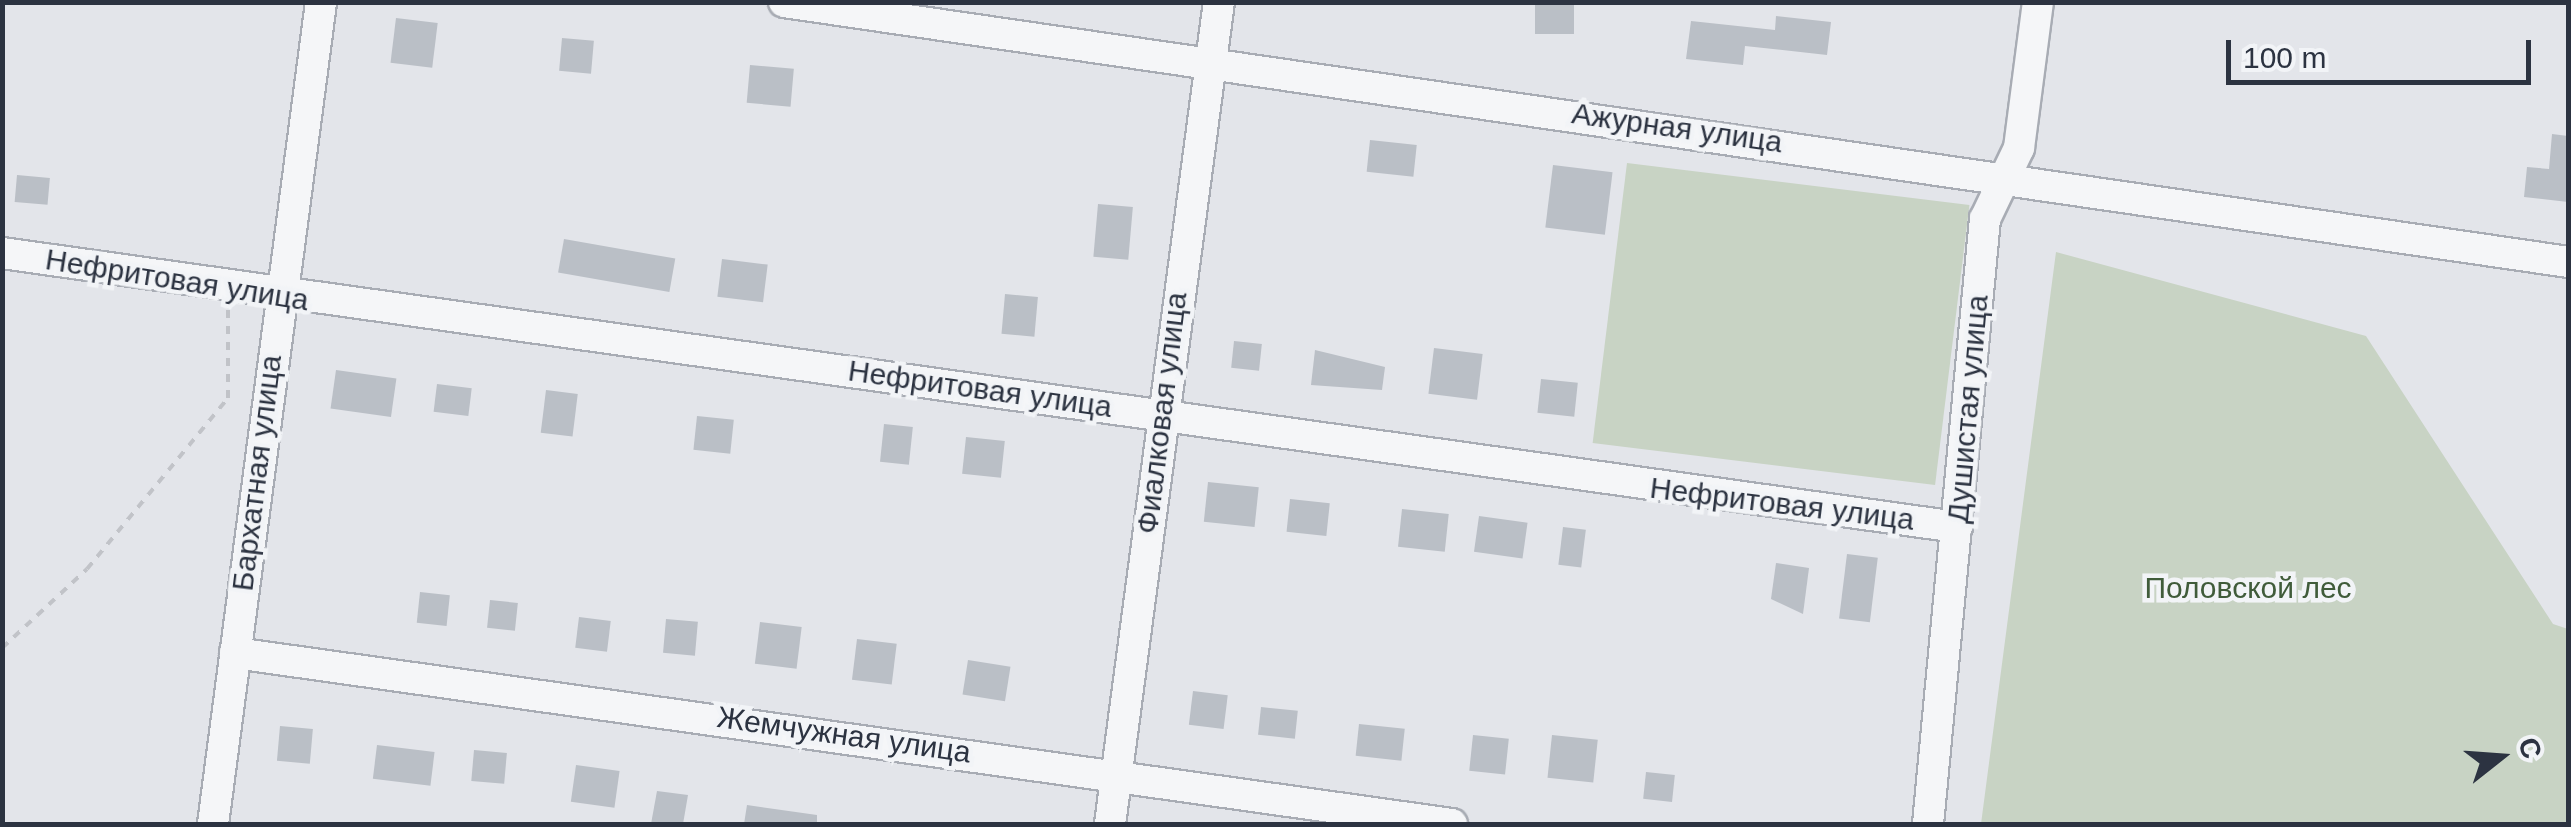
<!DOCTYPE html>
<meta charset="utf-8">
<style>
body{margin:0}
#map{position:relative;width:2571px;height:827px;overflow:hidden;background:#e3e5ea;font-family:Arial,sans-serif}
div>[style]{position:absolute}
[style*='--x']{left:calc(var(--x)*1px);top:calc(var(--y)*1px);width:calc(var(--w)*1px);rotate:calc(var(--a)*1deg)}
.green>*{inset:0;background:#c8d3c4;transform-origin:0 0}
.building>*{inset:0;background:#babfc6;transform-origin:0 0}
.path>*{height:4px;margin-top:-2px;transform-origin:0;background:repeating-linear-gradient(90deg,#c1c3c8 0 8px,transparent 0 16px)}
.roads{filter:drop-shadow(2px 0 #a8acb4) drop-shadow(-2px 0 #a8acb4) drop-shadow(0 2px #a8acb4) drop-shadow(0 -2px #a8acb4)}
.minor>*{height:30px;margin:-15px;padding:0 15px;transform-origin:15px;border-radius:15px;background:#f5f6f8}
span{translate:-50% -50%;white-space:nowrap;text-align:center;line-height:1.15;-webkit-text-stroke:9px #f2f4f7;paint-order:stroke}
.street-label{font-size:30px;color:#2c3341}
.park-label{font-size:30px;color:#405c3a}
.frame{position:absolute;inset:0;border:5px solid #2c3341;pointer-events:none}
.north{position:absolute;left:2451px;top:707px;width:100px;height:100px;-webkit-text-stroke:8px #f2f4f7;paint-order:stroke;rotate:73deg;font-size:28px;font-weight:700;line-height:40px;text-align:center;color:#2c3341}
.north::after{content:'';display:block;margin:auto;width:35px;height:45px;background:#2c3341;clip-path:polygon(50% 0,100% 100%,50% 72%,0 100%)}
.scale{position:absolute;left:2226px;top:40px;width:305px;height:45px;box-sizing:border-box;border:5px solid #2c3341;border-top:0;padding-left:12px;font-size:30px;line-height:35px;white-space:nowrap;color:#2c3341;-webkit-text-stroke:8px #f2f4f7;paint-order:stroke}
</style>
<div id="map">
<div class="green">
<div style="left:1627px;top:163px;width:345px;height:282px;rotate:7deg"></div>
<div style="clip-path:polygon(2056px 252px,2366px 336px,2553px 624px,2568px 629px,2568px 824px,1981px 824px)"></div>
</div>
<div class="building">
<div style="left:1535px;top:2px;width:39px;height:32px"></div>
<div style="clip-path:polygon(1776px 16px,1831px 22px,1827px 55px,1745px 46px,1743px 65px,1686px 59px,1691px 21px,1775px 30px)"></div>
<div style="left:396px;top:18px;width:42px;height:45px;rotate:7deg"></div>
<div style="left:562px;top:38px;width:32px;height:33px;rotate:5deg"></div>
<div style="left:750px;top:65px;width:44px;height:38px;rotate:5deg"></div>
<div style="clip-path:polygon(2552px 134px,2568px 136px,2568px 202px,2524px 197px,2527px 167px,2549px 169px)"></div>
<div style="left:1370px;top:140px;width:47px;height:32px;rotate:6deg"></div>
<div style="left:1553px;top:165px;width:60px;height:63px;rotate:7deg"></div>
<div style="left:17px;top:175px;width:33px;height:27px;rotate:5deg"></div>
<div style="left:1098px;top:204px;width:35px;height:53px;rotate:5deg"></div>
<div style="left:564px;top:239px;width:113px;height:34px;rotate:10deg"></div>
<div style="left:722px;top:259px;width:46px;height:38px;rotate:7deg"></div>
<div style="left:1005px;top:294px;width:33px;height:40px;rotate:5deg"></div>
<div style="left:1234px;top:341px;width:28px;height:27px;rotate:6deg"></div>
<div style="left:1434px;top:348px;width:49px;height:46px;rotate:7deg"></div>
<div style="clip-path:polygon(1315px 350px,1385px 367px,1382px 390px,1311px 385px)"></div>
<div style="left:336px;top:370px;width:61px;height:39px;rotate:8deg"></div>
<div style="left:1541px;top:379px;width:37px;height:34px;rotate:6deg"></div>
<div style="left:437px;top:384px;width:35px;height:28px;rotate:7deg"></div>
<div style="left:546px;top:390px;width:32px;height:43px;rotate:7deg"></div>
<div style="left:697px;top:416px;width:37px;height:34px;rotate:6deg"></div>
<div style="left:884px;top:424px;width:29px;height:38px;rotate:6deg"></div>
<div style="left:966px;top:437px;width:39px;height:37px;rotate:6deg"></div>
<div style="left:1208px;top:482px;width:51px;height:40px;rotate:6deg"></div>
<div style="left:1290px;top:499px;width:40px;height:33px;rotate:6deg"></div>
<div style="left:1402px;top:509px;width:47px;height:38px;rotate:6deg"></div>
<div style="left:1479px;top:516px;width:49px;height:36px;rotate:8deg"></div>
<div style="left:1563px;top:527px;width:23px;height:38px;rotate:7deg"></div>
<div style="left:1847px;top:554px;width:31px;height:65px;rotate:7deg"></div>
<div style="clip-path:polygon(1776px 563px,1809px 568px,1803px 614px,1771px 599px)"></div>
<div style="left:420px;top:592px;width:30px;height:31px;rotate:6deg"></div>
<div style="left:490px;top:600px;width:28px;height:28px;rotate:6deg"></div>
<div style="left:579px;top:617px;width:32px;height:31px;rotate:7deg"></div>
<div style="left:666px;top:619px;width:32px;height:34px;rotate:5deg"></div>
<div style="left:760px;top:622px;width:42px;height:42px;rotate:7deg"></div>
<div style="left:857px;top:639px;width:40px;height:41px;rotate:7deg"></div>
<div style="left:968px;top:660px;width:43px;height:35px;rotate:9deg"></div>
<div style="left:1193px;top:691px;width:35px;height:34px;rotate:7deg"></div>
<div style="left:1261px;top:707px;width:37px;height:28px;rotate:6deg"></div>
<div style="left:1359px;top:724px;width:46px;height:32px;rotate:6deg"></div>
<div style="left:280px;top:726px;width:33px;height:35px;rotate:5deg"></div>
<div style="left:1473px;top:735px;width:36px;height:36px;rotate:6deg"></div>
<div style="left:1552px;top:735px;width:46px;height:43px;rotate:6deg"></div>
<div style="left:377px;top:745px;width:58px;height:34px;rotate:7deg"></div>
<div style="left:474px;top:750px;width:33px;height:31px;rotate:5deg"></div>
<div style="left:576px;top:765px;width:44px;height:37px;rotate:8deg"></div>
<div style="left:1646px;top:772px;width:29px;height:27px;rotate:6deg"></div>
<div style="clip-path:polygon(657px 791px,688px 795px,683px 824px,651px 824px)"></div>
<div style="clip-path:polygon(747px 805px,817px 815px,817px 824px,744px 824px)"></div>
</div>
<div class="path">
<div style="--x:2;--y:648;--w:116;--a:-42.9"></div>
<div style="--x:87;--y:569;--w:222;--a:-50.5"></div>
<div style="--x:228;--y:398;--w:88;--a:-90"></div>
</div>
<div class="roads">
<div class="minor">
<div style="--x:784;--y:2;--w:1803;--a:8.29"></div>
<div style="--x:2;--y:253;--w:1974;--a:7.98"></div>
<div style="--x:235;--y:653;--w:1229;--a:8"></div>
<div style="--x:213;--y:824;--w:829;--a:-82.51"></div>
<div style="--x:1110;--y:824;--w:829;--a:-82.45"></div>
<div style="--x:1928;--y:824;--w:608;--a:-84.62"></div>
<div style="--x:1985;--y:219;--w:79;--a:-64.4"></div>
<div style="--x:2019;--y:148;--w:147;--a:-82.6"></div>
</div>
</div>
<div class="street-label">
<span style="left:1677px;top:128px;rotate:8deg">Ажурная улица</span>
<span style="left:177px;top:280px;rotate:9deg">Нефритовая улица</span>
<span style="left:980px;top:389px;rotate:8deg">Нефритовая улица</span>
<span style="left:1968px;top:409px;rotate:-85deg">Душистая улица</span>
<span style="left:1162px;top:413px;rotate:-83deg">Фиалковая улица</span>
<span style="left:257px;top:473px;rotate:-83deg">Бархатная улица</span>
<span style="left:1782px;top:504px;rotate:7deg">Нефритовая улица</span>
<span style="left:844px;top:735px;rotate:8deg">Жемчужная улица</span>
</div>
<div class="park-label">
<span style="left:2248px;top:588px">Половской лес</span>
</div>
<div class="frame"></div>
<div class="north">С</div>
<div class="scale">100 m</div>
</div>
